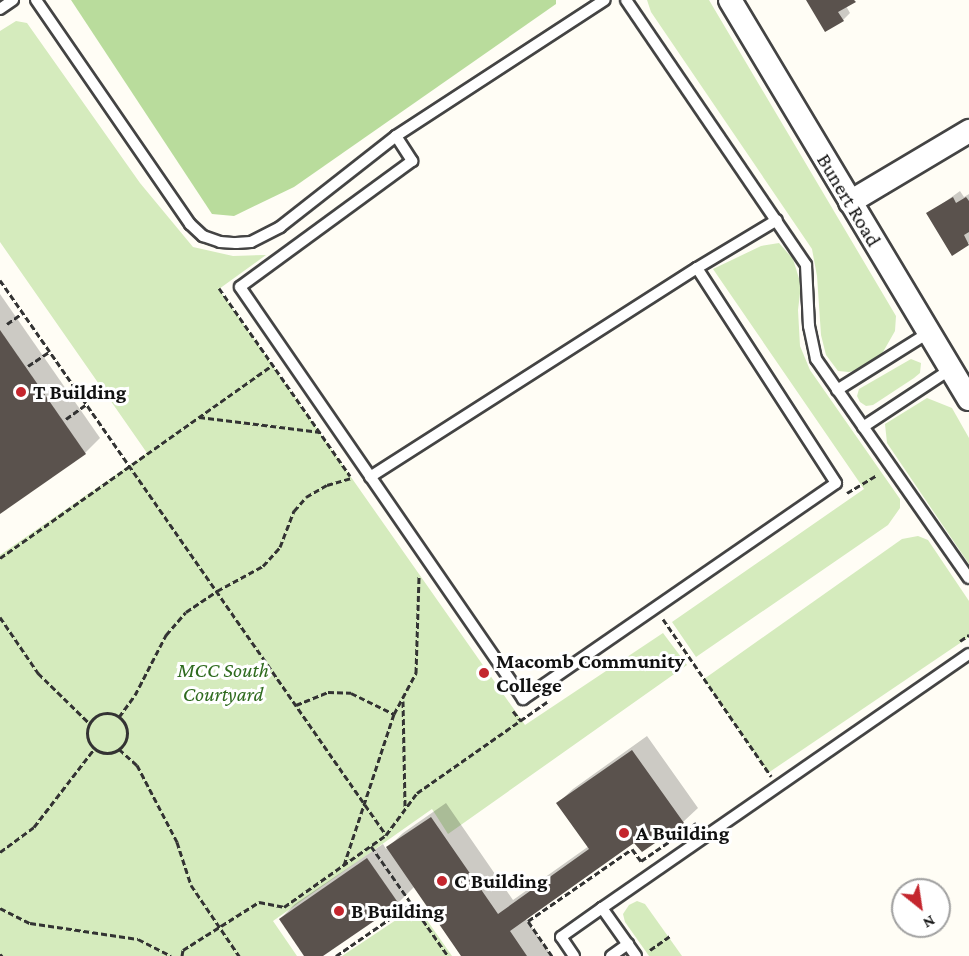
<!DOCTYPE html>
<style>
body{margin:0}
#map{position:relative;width:969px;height:956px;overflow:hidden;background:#fffdf5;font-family:"Crimson Pro",serif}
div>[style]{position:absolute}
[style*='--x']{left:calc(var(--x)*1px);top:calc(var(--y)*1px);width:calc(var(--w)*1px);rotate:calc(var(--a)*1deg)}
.green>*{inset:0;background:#d5ebbd}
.forest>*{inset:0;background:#b9dc9c}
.shadow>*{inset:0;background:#0003}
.building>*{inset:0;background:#5a524d}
.path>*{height:3px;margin-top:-1.5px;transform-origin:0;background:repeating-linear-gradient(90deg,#333 0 6px,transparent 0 9px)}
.path>.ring{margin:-1.5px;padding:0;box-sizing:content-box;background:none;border:3px solid #333;border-radius:50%}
.roads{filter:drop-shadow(2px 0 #444) drop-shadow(-2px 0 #444) drop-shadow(0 2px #444) drop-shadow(0 -2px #444)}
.lane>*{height:10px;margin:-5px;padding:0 5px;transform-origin:5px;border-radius:5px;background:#fff}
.street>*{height:22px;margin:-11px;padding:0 11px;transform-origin:11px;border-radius:11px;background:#fff}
.dots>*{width:16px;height:16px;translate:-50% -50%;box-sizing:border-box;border:3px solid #fff;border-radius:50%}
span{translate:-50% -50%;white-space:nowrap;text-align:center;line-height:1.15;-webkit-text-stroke:6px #fff;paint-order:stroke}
.street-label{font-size:21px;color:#111}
.poi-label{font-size:21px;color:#111;font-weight:700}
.left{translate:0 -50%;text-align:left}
.park-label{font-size:21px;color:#2f6b1f;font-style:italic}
.north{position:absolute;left:891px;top:878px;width:60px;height:60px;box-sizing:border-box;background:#fff;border:2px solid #a0a0a0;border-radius:50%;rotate:150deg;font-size:16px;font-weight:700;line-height:24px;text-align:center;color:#111}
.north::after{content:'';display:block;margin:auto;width:21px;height:27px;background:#c4262e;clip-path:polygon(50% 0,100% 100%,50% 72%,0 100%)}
</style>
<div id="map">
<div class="green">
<div style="clip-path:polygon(647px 0,709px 0,896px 316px,895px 331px,875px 366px,849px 372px,838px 371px,826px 355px,821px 335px,817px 276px,812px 249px,651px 12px)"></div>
<div style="clip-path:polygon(16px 21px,27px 23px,140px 183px,193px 247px,233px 256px,266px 255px,219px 289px,525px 725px,663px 633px,687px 665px,448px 834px,432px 809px,273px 921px,297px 956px,0 956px,0 555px,147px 453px,0 242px,0 31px)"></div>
<div style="clip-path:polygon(779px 243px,793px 259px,801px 285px,798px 310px,800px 346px,810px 370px,900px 499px,900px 508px,888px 525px,696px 657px,672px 622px,864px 489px,713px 269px,761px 246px)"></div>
<div style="clip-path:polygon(911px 359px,921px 363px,920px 373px,914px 378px,873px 405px,866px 406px,860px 402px,857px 396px,859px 389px)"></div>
<div style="clip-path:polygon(927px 398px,952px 408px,969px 438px,969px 564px,887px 443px,885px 424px)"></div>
<div style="clip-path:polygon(918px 536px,928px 540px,969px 601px,969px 637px,768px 773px,704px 679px,902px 539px)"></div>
<div style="clip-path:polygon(637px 901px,645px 904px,682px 956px,649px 956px,625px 922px,623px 914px,629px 905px)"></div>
<div style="clip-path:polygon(417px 906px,452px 956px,342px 956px)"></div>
</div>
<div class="forest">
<div style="clip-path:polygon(71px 0,556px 0,556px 4px,294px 187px,234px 216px,212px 214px)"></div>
</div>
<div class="shadow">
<div style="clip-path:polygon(808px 0,855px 0,846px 6px,850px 13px,843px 20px)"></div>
<div style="clip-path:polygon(960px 191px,964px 197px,969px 194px,969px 243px,952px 254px,928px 214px)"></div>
<div style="clip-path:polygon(0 294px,100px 438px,85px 453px,0 512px)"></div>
<div style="clip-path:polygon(647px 736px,698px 808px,683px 822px,634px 841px,526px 919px,552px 956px,463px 956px,415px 886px,398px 903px,320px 956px,306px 956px,280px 919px,295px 904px,383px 844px,386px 849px,403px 833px,446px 803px,513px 900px,589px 846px,558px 803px,573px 789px)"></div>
</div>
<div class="building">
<div style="clip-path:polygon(806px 0,854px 0,856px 2px,838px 12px,844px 21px,825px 32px)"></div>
<div style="clip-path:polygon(953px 197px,956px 203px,966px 197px,969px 201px,969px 232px,964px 235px,969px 245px,952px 256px,926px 213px)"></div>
<div style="clip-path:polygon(0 330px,86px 454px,0 514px)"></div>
<div style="clip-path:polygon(632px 750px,684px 823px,642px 852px,634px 843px,510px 931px,527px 956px,461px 956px,386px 847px,431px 817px,498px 914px,589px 849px,556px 803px)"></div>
<div style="clip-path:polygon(367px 858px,399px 904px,323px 956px,304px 956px,279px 919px)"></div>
</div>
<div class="path">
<div style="--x:0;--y:280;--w:676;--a:55.18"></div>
<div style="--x:219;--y:288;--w:229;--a:55.1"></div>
<div style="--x:7;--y:324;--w:19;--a:-35"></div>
<div style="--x:28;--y:366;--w:27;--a:-34"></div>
<div style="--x:199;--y:417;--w:122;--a:7.1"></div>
<div style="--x:66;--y:419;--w:26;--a:-36"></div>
<div style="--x:847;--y:493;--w:35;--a:-31"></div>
<div style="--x:0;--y:558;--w:334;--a:-35.3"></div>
<div style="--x:0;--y:617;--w:68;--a:55.8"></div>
<div style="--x:38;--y:673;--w:71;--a:44.4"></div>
<div style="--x:663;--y:619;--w:191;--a:55.5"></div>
<div style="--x:960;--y:641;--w:11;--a:-34"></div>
<div style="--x:403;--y:701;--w:107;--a:88.9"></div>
<div style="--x:296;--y:705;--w:35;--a:-22"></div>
<div style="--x:328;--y:692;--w:23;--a:2"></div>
<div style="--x:351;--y:693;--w:48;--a:26"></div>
<div style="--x:513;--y:711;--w:13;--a:51"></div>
<div class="ring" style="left:87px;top:713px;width:37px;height:37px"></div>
<div style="--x:119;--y:717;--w:27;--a:-54"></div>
<div style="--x:135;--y:695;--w:68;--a:-62.7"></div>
<div style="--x:166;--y:635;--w:30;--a:-49"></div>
<div style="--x:186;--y:612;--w:37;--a:-34"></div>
<div style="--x:217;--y:591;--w:52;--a:-28.5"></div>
<div style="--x:263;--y:566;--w:25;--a:-48"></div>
<div style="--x:280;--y:547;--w:39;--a:-69"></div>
<div style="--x:294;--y:511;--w:18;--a:-49"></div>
<div style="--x:306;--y:497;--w:24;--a:-30"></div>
<div style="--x:327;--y:485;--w:25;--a:-16"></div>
<div style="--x:119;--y:749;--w:24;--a:42"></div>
<div style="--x:137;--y:765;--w:87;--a:62.5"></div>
<div style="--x:177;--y:842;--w:45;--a:72"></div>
<div style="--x:191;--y:885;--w:86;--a:55.9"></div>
<div style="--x:371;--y:846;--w:134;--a:55"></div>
<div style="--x:0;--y:852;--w:42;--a:-36.3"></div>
<div style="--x:34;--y:827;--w:98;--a:-52.4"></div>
<div style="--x:344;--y:865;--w:159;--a:-71.7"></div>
<div style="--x:394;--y:714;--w:47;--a:-61.8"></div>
<div style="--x:416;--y:673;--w:98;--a:-88.2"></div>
<div style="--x:0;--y:908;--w:34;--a:27"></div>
<div style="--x:30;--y:923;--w:109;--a:8.4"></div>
<div style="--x:138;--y:939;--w:37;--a:27"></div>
<div style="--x:650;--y:950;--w:24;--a:-35"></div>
<div style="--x:0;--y:954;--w:3;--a:45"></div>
<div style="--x:182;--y:956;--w:6;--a:-81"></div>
<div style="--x:183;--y:950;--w:90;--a:-32.3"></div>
<div style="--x:259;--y:902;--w:25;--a:11"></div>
<div style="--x:284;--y:907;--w:125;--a:-35.2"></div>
<div style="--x:386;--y:835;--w:52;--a:-53.6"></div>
<div style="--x:417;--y:793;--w:159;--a:-35"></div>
<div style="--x:336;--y:956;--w:91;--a:-34.7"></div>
<div style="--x:552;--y:956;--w:42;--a:-124.4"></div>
<div style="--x:528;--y:921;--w:126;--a:-34.7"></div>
<div style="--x:632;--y:849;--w:15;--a:53"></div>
<div style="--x:641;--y:861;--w:67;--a:-34.6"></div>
</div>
<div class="roads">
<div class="lane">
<div style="--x:36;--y:0;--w:272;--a:55.5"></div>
<div style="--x:190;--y:224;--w:18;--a:43"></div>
<div style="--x:203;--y:236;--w:18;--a:19"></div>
<div style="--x:220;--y:242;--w:16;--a:4"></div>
<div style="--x:236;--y:243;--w:15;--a:-4"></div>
<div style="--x:251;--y:242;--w:33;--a:-27"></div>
<div style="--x:280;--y:227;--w:147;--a:-38.1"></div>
<div style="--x:396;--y:136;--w:249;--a:-33.1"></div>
<div style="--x:626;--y:0;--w:320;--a:55.8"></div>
<div style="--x:806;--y:265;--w:61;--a:87.2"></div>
<div style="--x:809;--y:326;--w:34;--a:78"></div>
<div style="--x:816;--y:359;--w:267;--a:55.1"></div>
<div style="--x:0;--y:9;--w:16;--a:-35"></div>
<div style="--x:396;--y:136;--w:30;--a:57"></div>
<div style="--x:412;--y:161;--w:213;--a:143.8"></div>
<div style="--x:240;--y:287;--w:500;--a:55.5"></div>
<div style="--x:523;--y:699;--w:380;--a:-34.6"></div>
<div style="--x:836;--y:483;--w:256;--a:-122.9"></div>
<div style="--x:837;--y:390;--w:107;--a:-32.1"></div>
<div style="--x:863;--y:427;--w:105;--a:-33.4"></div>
<div style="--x:370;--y:477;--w:388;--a:-32.6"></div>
<div style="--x:697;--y:268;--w:93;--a:-31"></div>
<div style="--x:574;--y:956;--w:23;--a:-124"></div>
<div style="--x:561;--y:937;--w:50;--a:-35.3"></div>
<div style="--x:611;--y:956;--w:21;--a:-35"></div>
<div style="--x:636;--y:956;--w:59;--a:-125.3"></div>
<div style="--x:602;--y:908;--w:446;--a:-34.7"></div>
</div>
<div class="street">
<div style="--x:730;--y:0;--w:465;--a:59.1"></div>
<div style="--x:850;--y:202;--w:139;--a:-30.8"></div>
</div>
</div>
<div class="dots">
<div style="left:21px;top:392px;background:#c4262e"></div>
<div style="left:484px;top:673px;background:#c4262e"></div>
<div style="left:624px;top:833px;background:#c4262e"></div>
<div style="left:442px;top:881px;background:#c4262e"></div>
<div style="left:339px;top:911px;background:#c4262e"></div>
</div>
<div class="street-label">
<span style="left:849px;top:200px;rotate:59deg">Bunert Road</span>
</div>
<div class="poi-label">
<span class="left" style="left:33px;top:392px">T Building</span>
<span class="left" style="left:496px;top:673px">Macomb Community<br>College</span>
<span class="left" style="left:636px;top:833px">A Building</span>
<span class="left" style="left:454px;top:881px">C Building</span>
<span class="left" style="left:351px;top:911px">B Building</span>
</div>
<div class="park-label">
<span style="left:223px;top:682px">MCC South<br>Courtyard</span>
</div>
<div class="north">N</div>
</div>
